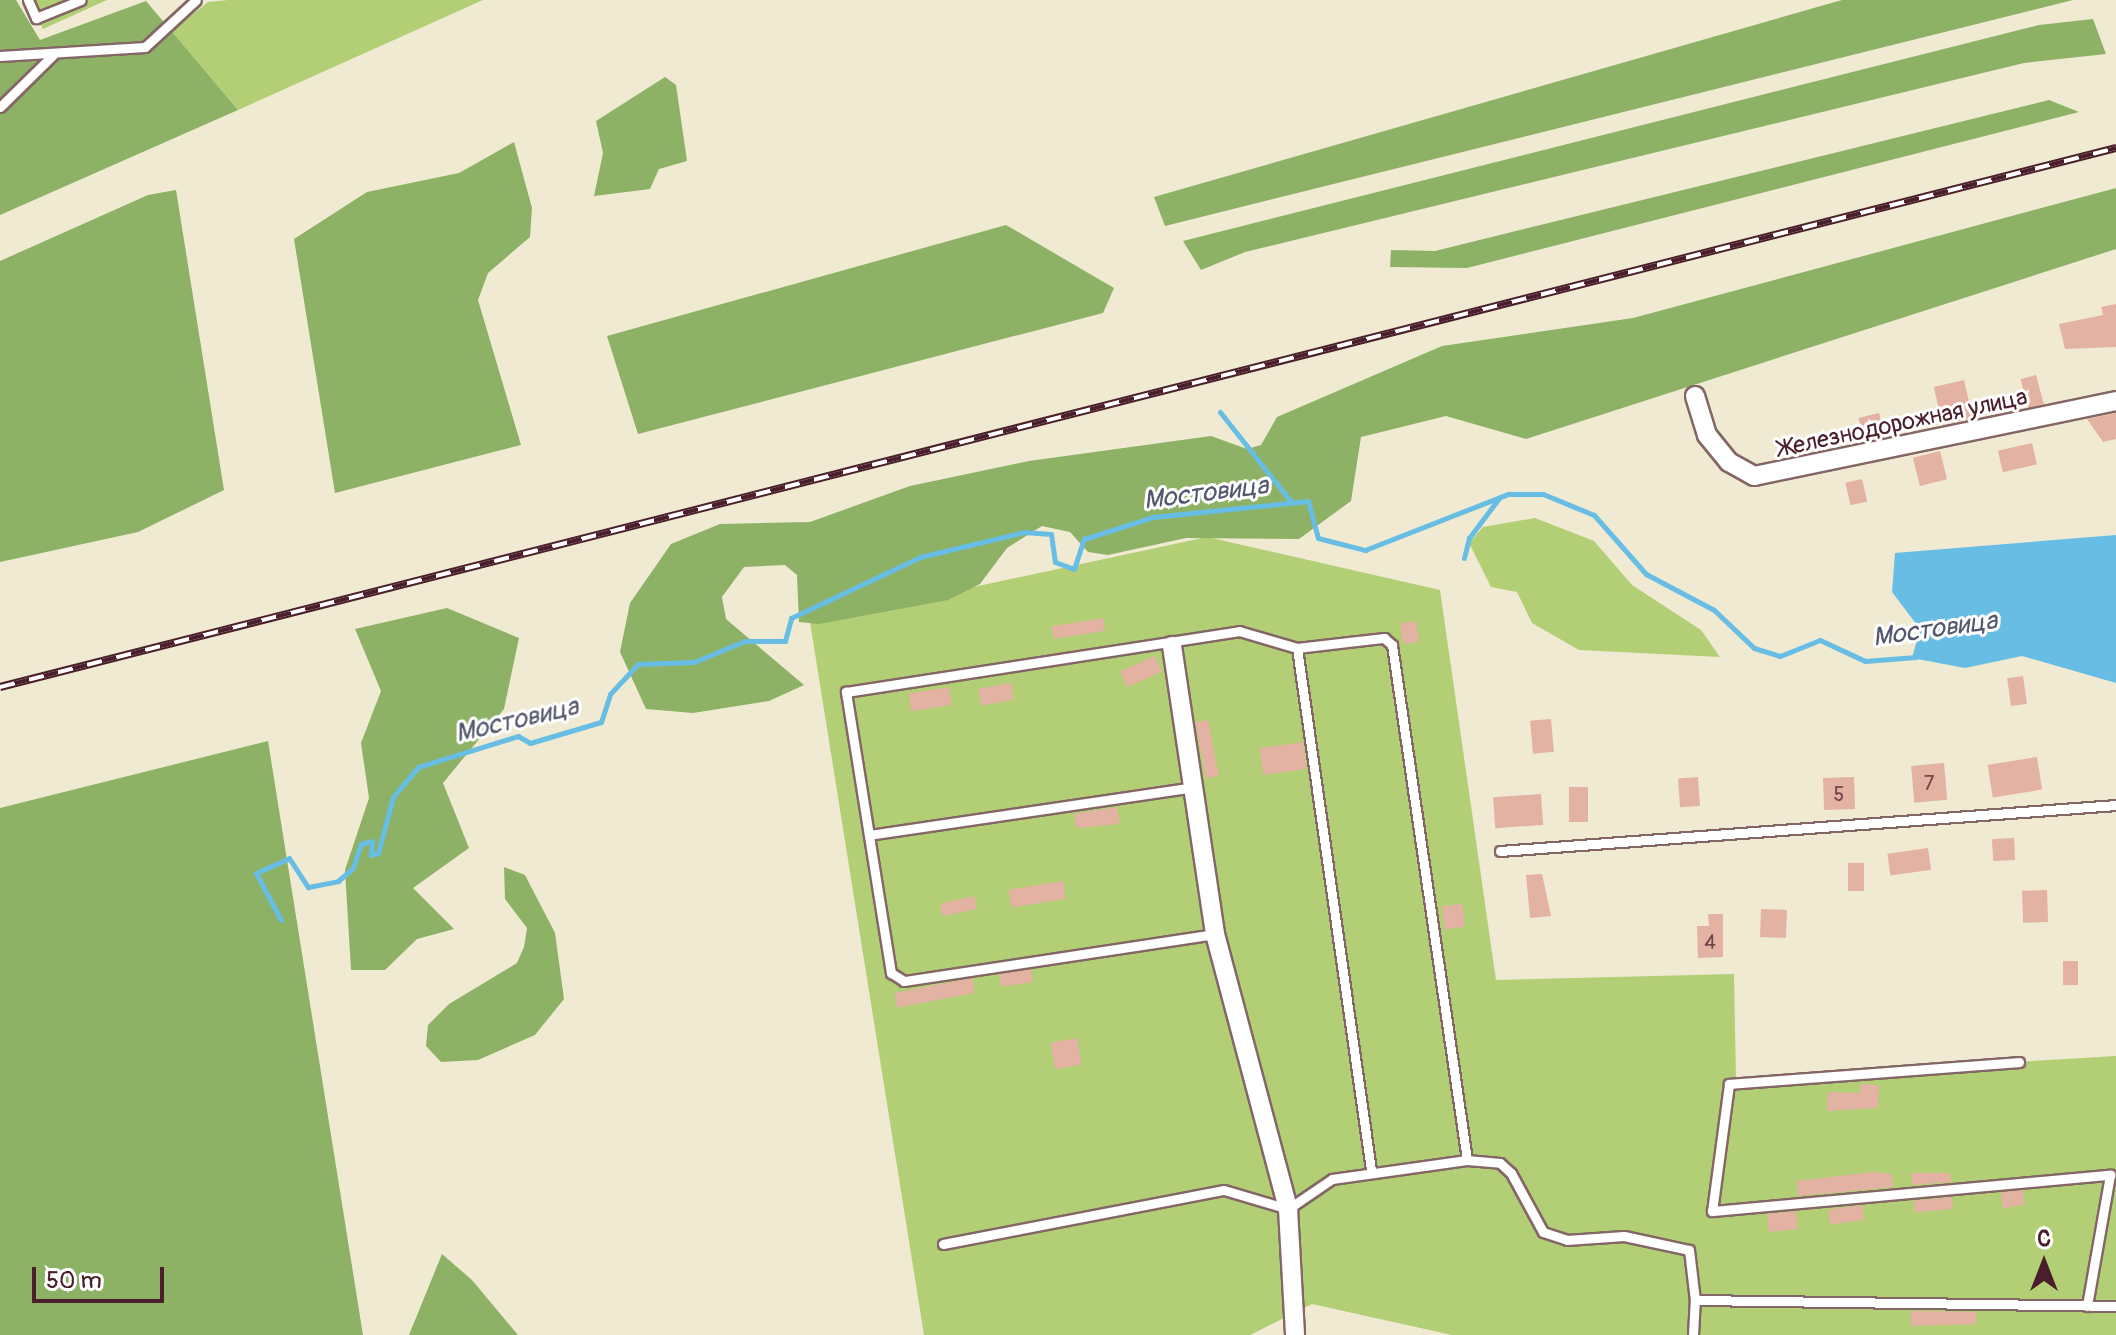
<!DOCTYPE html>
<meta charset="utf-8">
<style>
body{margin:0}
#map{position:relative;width:2116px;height:1335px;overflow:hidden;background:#efead1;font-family:Pangolin,sans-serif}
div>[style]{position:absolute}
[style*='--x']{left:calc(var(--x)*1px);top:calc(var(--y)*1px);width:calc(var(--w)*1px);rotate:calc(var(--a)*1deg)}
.green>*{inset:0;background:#b2cf75}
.forest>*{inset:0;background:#8db266}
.water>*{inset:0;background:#68bde4}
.stream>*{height:5px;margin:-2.5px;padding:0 2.5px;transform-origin:2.5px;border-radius:2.5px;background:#68bde4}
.building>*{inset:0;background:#e3b2a2;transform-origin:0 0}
.roads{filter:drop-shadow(2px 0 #846665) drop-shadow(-2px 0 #846665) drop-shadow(0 2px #846665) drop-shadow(0 -2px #846665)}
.lane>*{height:9px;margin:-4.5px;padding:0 4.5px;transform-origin:4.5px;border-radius:4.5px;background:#fff}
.street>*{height:18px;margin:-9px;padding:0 9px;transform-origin:9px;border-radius:9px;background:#fff}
.rail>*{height:8px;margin-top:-4px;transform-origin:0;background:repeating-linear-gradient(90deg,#fff 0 15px,#4a1f2b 0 30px);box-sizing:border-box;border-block:2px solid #4a1f2b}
span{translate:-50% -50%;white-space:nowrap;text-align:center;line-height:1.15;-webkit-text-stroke:6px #fff;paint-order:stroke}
.number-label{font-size:20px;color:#704449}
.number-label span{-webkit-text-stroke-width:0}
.street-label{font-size:24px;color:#4a1f2b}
.water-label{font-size:26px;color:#54566c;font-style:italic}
.north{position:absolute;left:2004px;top:1223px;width:80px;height:80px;-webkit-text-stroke:6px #fff;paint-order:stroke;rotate:0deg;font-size:22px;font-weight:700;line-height:32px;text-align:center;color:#4a1f2b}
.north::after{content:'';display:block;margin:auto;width:28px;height:36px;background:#4a1f2b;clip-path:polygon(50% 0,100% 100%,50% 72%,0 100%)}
.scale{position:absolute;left:32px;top:1267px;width:132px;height:36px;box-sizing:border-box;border:4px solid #4a1f2b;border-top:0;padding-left:10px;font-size:24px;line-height:28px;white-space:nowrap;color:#4a1f2b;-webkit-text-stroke:6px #fff;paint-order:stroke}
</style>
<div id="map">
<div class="green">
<div style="clip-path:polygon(29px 0,107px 0,43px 29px)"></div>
<div style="clip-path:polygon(228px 0,483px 0,238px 110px,171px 31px,208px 2px)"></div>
<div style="clip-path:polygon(1535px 518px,1594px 541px,1632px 585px,1701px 630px,1720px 657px,1579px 650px,1532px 623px,1517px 592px,1491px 587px,1469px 543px,1483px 527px)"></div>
<div style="clip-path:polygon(1207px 537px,1440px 590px,1496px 980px,1734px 974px,1736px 1079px,2116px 1056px,2116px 1335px,1452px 1335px,1312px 1304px,1250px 1335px,924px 1335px,810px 622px)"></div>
</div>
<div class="forest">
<div style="clip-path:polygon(0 0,16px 0,40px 40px,146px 1px,238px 110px,0 215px)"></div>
<div style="clip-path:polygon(1842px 0,2073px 0,1165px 226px,1154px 197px)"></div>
<div style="clip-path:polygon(2093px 19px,2106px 54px,2024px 63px,1245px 252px,1201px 270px,1183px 241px,2039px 25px)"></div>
<div style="clip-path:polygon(665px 77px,676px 85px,687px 161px,659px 169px,650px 189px,594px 196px,603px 153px,596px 121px)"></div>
<div style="clip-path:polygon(2049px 100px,2079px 112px,1467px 268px,1390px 267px,1391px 250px,1435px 251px)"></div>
<div style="clip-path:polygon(514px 142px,532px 208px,530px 237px,488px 273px,478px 300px,521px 445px,335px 493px,294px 239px,367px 192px,459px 173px)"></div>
<div style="clip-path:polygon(2116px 188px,2116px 249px,1526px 439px,1446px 416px,1361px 437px,1351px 501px,1299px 539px,1186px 538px,1108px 555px,1088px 552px,1070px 532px,1042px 526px,1007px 548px,980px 584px,948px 600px,819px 624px,799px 622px,797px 575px,785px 565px,744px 567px,722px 597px,726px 619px,804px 685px,769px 701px,693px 713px,646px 709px,620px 652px,630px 603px,671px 544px,720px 524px,810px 522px,910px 486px,1029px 461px,1211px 436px,1247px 449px,1261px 445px,1277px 417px,1442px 346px,1633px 318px)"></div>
<div style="clip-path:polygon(176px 190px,224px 490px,138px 532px,0 562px,0 261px,148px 195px)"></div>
<div style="clip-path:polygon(1006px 225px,1114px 288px,1103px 313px,638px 434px,607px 336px)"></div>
<div style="clip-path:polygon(447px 608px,519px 638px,504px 709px,443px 783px,469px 848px,413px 888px,454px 929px,417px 939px,385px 970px,351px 970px,345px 870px,369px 798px,361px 743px,381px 691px,355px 629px)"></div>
<div style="clip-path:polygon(268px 741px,363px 1335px,0 1335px,0 808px)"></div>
<div style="clip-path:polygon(504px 867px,525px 875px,555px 933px,564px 999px,535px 1035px,478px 1060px,441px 1062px,426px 1046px,428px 1025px,449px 1004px,517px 963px,524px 947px,527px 928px,505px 899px)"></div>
<div style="clip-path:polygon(442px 1254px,472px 1280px,518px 1335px,409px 1335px)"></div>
</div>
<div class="water">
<div style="clip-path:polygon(2116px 535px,2116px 683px,2022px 656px,1965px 668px,1912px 658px,1920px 629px,1892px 592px,1895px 553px)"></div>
</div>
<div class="stream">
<div style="--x:1220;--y:412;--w:116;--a:51.6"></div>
<div style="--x:1464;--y:558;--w:21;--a:-76"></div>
<div style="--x:1469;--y:538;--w:50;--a:-53.1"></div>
<div style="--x:281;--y:920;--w:53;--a:-118"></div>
<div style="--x:256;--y:873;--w:36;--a:-24"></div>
<div style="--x:289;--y:858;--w:35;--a:57"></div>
<div style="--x:308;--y:887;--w:31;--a:-11"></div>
<div style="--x:338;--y:881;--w:20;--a:-41"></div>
<div style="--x:353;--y:868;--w:25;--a:-72"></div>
<div style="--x:361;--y:844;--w:11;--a:-15"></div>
<div style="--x:372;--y:841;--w:14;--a:94"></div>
<div style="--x:371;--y:855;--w:7;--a:-16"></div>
<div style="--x:378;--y:853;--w:58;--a:-75"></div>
<div style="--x:393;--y:797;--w:39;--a:-50"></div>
<div style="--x:418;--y:767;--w:105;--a:-17.2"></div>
<div style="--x:518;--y:736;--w:14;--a:30"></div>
<div style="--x:530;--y:743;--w:74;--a:-16.5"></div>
<div style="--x:601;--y:722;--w:29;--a:-72"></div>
<div style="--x:610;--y:694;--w:41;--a:-47"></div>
<div style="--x:638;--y:664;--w:56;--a:-2"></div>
<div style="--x:694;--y:662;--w:55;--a:-22.4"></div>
<div style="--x:745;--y:641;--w:40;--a:0"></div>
<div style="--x:785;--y:641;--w:24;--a:-75"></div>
<div style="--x:791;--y:618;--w:143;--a:-25.3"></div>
<div style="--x:920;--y:557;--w:107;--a:-13.5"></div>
<div style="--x:1024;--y:532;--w:27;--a:4"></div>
<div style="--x:1051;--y:534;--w:28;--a:82"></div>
<div style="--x:1055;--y:562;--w:20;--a:20"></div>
<div style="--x:1074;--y:569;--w:32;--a:-72"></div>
<div style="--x:1084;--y:539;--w:72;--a:-17.7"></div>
<div style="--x:1153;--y:517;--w:156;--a:-5.9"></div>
<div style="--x:1308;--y:501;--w:38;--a:75"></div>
<div style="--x:1318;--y:538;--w:49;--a:14.3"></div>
<div style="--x:1365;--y:550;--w:154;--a:-21.4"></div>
<div style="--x:1508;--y:494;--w:35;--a:0"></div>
<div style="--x:1543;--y:494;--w:55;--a:22.4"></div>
<div style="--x:1594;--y:515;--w:79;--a:48.6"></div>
<div style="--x:1646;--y:574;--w:77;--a:27.9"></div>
<div style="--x:1714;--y:610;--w:55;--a:43.5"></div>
<div style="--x:1754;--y:648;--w:27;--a:17"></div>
<div style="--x:1780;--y:656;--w:43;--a:-21.8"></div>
<div style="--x:1820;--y:640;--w:50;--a:25"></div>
<div style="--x:1865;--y:661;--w:51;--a:-4.5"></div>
</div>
<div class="building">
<div style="clip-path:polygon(2116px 304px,2116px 347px,2065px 349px,2059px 324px,2103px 315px,2101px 307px)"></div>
<div style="left:2036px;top:375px;width:30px;height:16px;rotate:75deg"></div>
<div style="left:1964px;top:380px;width:39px;height:31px;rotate:77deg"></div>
<div style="left:1879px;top:413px;width:25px;height:21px;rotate:76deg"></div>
<div style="clip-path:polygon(2116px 413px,2116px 439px,2103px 442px,2087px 419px)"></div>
<div style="left:2032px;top:443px;width:22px;height:35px;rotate:77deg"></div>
<div style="left:1940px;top:451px;width:29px;height:28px;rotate:76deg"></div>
<div style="left:1862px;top:479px;width:23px;height:17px;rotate:77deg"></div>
<div style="left:1103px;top:618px;width:13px;height:52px;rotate:81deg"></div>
<div style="left:1416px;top:621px;width:21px;height:16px;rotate:82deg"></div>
<div style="left:1155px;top:656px;width:17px;height:38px;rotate:66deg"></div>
<div style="left:2023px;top:676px;width:28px;height:16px;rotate:82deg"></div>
<div style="left:1011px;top:683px;width:17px;height:33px;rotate:80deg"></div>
<div style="left:949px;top:687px;width:18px;height:41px;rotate:81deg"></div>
<div style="left:1551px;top:719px;width:33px;height:21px;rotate:85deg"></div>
<div style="left:1208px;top:720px;width:57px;height:13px;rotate:79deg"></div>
<div style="left:1303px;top:742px;width:27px;height:44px;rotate:82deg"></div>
<div style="left:2037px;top:757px;width:33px;height:50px;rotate:81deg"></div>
<div style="left:1944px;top:763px;width:37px;height:33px;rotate:85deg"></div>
<div style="left:1698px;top:777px;width:29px;height:20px;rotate:86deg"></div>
<div style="left:1854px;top:777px;width:32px;height:31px;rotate:88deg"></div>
<div style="left:1569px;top:787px;width:19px;height:35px"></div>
<div style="left:1541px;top:794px;width:31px;height:48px;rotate:86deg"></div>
<div style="clip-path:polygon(1117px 807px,1120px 824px,1077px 828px,1074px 814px)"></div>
<div style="left:2014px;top:838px;width:22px;height:22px;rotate:87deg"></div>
<div style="left:1928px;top:848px;width:22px;height:41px;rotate:82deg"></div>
<div style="left:1848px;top:863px;width:16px;height:28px"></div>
<div style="clip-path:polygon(1542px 874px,1551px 916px,1530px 918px,1526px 875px)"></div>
<div style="left:1063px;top:881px;width:18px;height:55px;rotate:81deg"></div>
<div style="left:2047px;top:890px;width:32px;height:25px;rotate:88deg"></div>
<div style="left:974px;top:896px;width:13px;height:35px;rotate:77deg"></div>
<div style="left:1462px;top:904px;width:23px;height:20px;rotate:83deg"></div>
<div style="left:1761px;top:909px;width:26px;height:28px;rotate:2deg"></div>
<div style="clip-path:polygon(1708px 914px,1723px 914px,1723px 957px,1698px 958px,1697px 926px,1709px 926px)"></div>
<div style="left:2063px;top:961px;width:15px;height:24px"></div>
<div style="left:1031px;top:969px;width:13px;height:32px;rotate:81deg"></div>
<div style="left:972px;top:978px;width:15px;height:79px;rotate:79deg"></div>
<div style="left:1077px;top:1038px;width:27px;height:27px;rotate:80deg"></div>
<div style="clip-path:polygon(1860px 1084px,1879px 1085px,1878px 1108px,1827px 1111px,1828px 1092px,1860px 1093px)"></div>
<div style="clip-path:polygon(1873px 1172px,1892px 1174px,1893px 1187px,1798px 1196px,1797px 1181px)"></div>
<div style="clip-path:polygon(1911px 1173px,1950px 1173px,1951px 1182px,1912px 1185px)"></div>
<div style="clip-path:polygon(2023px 1190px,2024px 1204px,2003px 1209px,2001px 1192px)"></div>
<div style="left:1952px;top:1197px;width:12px;height:39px;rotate:85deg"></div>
<div style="left:1862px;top:1205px;width:15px;height:34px;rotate:82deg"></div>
<div style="left:1796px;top:1211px;width:18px;height:29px;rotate:84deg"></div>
<div style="clip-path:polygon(1911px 1311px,1976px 1312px,1976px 1324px,1911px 1326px)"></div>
</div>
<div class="roads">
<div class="lane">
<div style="--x:28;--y:0;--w:20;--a:66"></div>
<div style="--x:36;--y:18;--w:48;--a:-21.8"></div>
<div style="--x:0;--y:56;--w:145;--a:-3.6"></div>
<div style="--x:145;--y:47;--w:69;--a:-42.7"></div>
<div style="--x:0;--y:107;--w:74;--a:-44.5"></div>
<div style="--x:1297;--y:648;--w:527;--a:81.93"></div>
<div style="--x:869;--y:835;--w:328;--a:-8.4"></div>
<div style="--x:1500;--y:851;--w:618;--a:-4.27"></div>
<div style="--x:1215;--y:934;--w:315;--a:171.4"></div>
<div style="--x:904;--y:981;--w:15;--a:-148"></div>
<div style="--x:891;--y:973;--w:285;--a:-99.1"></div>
<div style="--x:846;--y:692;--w:398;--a:-8.8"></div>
<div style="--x:1239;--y:631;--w:60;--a:16.3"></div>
<div style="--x:1297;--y:648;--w:88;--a:-6.6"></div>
<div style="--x:1384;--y:638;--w:11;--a:41"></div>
<div style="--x:1392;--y:645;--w:520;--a:81.71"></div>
<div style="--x:2019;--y:1062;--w:291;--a:175.7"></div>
<div style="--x:1729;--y:1084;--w:128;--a:97.6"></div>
<div style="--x:1712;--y:1211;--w:400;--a:-5.2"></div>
<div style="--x:2110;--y:1175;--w:133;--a:100"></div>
<div style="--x:943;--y:1244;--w:286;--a:-10.9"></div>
<div style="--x:1224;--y:1190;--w:67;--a:16.5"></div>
<div style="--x:1288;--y:1209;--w:53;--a:-34.3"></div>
<div style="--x:1332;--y:1179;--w:136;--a:-8"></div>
<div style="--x:1467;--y:1160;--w:33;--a:5"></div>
<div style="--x:1500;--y:1163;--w:15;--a:42"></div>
<div style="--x:1511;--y:1173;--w:67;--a:61.5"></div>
<div style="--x:1543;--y:1232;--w:25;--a:18"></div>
<div style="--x:1567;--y:1240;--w:57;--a:-4"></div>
<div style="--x:1624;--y:1236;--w:66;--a:12.2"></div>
<div style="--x:1689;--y:1250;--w:50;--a:83.2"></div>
<div style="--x:1695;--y:1300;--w:421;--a:0.8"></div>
<div style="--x:1693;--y:1335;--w:35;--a:-87"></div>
</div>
<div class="street">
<div style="--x:1695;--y:396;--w:41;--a:72.9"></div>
<div style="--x:1707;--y:435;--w:35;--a:51"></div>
<div style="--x:1729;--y:462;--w:29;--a:29"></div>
<div style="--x:1754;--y:476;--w:370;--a:-11.7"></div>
<div style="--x:1172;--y:646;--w:291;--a:81.5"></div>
<div style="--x:1215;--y:934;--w:285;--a:75.1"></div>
<div style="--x:1288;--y:1209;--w:126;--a:86.8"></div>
</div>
</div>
<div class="rail">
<div style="--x:0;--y:687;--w:2184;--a:-14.29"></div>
</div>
<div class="number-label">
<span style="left:1929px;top:783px">7</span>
<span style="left:1839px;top:794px">5</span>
<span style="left:1710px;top:942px">4</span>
</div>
<div class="street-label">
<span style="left:1903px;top:423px;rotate:-12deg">Железнодорожная улица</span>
</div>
<div class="water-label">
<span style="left:1206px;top:494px;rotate:-7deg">Мостовица</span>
<span style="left:1935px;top:630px;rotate:-8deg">Мостовица</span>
<span style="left:517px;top:721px;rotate:-13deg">Мостовица</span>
</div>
<div class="north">С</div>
<div class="scale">50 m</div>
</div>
